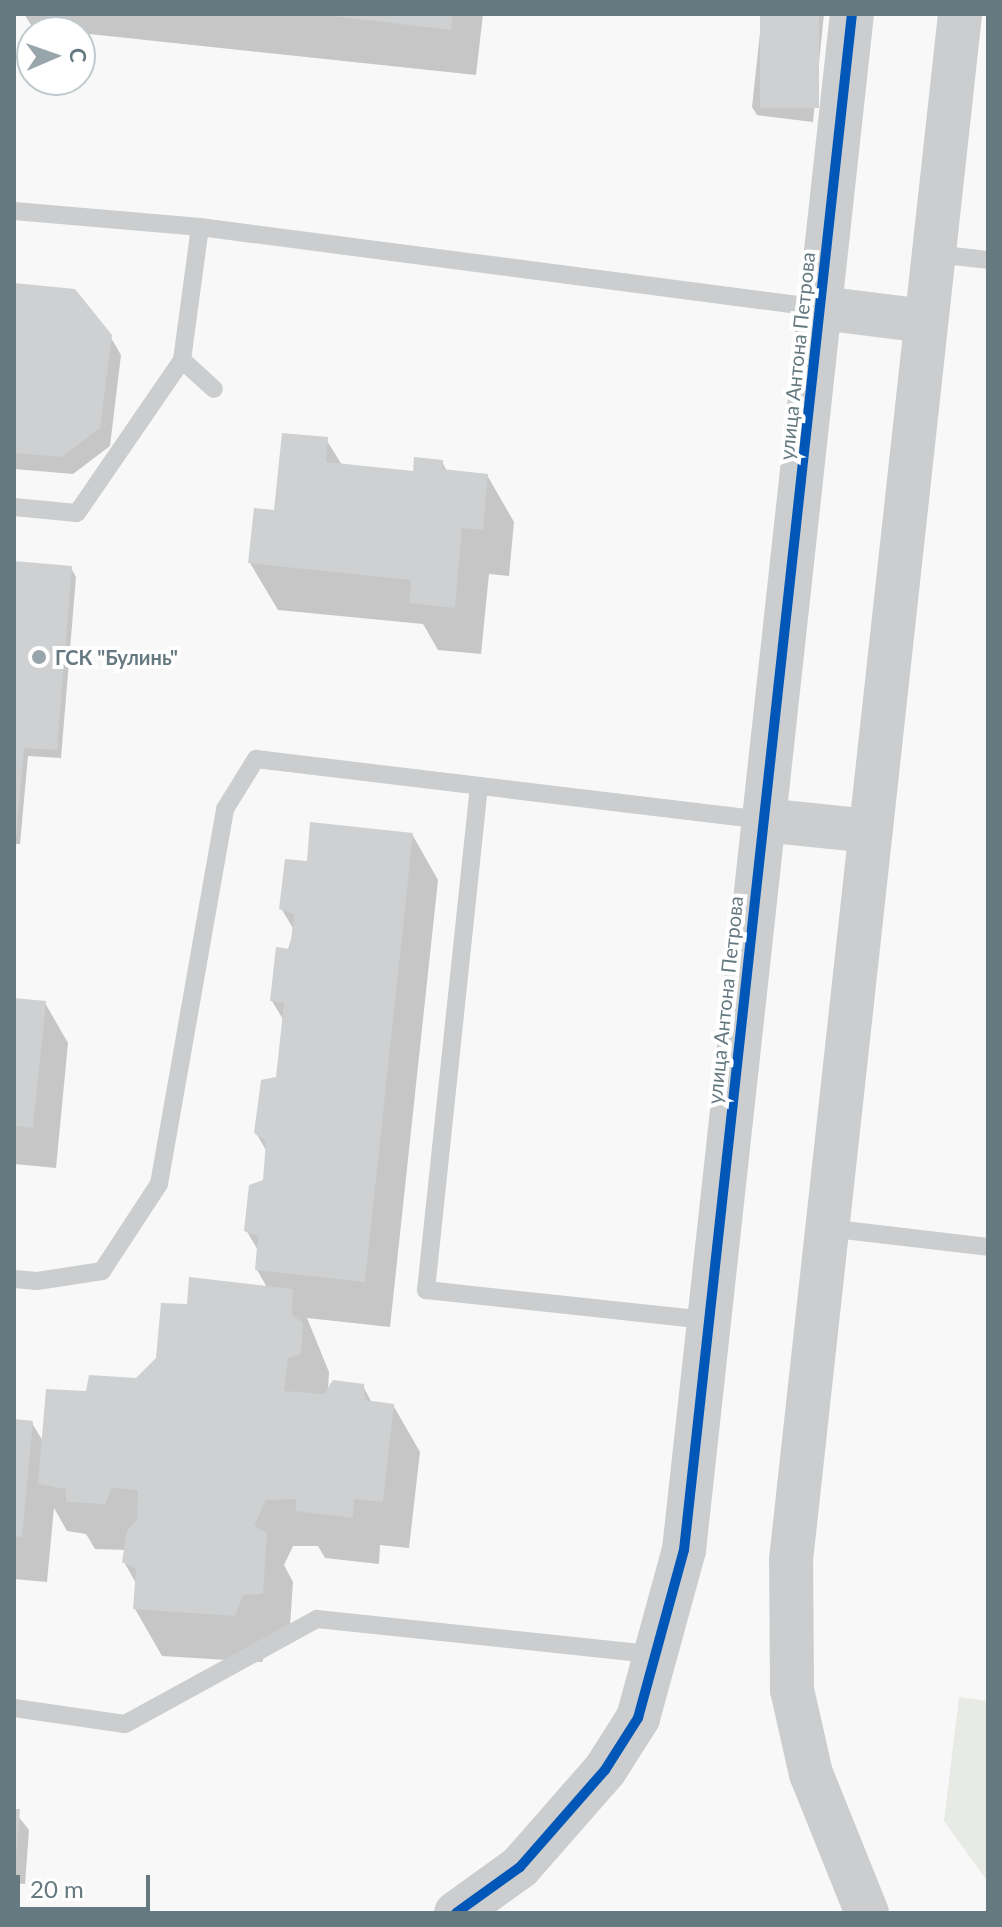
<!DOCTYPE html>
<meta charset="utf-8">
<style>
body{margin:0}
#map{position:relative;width:1002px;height:1927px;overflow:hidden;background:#f8f8f8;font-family:Lato,sans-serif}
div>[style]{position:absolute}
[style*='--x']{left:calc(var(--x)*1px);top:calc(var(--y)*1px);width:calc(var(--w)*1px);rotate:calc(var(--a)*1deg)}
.green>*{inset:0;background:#e8eae5}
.shadow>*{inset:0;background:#0003}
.building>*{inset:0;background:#ced0d1;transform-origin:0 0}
.service>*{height:18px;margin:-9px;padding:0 9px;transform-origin:9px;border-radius:9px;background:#cbcdce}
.tertiary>*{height:44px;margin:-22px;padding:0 22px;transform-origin:22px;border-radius:22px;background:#cbcdce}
.cycleway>*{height:10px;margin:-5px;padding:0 5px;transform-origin:5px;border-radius:5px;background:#0057b8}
.dots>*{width:22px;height:22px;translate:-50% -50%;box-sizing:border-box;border:4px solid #fff;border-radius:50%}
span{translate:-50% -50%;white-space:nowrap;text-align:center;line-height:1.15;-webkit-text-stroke:8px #fff;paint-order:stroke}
.street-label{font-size:20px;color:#657981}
.poi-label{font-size:20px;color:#657981;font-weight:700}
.left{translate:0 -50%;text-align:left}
.frame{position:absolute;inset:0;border:16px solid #657981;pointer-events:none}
.north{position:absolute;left:16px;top:16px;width:80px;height:80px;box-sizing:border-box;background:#fff;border:2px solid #c1c9cd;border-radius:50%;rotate:88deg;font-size:22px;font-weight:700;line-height:32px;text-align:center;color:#657981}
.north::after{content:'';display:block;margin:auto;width:28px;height:36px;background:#98a5ab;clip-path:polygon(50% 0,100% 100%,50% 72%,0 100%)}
.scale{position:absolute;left:16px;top:1875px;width:134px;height:36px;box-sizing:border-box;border:4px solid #657981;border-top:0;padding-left:10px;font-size:24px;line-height:28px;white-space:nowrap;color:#657981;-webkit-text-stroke:6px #fff;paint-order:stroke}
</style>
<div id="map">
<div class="green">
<div style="clip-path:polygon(959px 1697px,988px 1701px,988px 1882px,944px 1821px)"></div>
</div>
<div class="shadow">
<div style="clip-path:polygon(24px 14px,483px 14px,476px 75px,33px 28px)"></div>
<div style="clip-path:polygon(762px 14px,824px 14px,813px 122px,757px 115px,752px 107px)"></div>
<div style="clip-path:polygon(14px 285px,110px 336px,121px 355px,110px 446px,73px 474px,14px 469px)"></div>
<div style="clip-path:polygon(326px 439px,342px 465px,415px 473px,442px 462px,447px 471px,487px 475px,514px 522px,509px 576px,489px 574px,481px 654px,438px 650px,423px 624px,278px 610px,250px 563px,276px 512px)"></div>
<div style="clip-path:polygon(14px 563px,71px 568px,76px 577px,61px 758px,28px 756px,20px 844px,14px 844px)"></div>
<div style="clip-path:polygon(412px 834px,438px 880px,390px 1327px,307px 1318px,329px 1372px,328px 1392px,363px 1386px,372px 1403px,393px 1405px,420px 1452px,409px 1548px,380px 1545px,379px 1564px,325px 1558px,318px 1546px,293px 1546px,284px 1565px,293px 1582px,289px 1640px,270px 1642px,262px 1662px,162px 1656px,135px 1609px,137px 1585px,124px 1562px,126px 1550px,95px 1549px,86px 1534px,67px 1531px,54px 1508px,47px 1582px,14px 1579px,14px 1421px,32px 1423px,44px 1443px,87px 1393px,137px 1380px,158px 1359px,189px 1306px,268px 1289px,257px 1270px,259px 1252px,246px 1230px,265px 1182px,267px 1152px,256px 1133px,278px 1079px,284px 1021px,272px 1001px,294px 930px,281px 908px,308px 864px)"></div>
<div style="clip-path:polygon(14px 1000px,45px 1003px,68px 1043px,56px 1168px,14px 1164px)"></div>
<div style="clip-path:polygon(14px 1811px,29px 1830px,25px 1884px,14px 1883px)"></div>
</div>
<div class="building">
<div style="clip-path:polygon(316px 14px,453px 14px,451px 30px)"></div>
<div style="left:760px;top:14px;width:59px;height:94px"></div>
<div style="clip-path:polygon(14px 283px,75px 289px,112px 335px,100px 428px,62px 457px,14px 453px)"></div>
<div style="clip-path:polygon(282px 433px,328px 437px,326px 462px,413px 471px,414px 457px,443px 460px,442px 469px,488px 474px,483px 530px,462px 528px,455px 608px,409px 603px,411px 580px,248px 563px,254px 508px,274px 510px)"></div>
<div style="clip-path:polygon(14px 561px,72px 566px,57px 750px,24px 748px,16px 838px)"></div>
<div style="clip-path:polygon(310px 822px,413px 833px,365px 1282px,255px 1270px,258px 1236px,244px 1231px,249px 1185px,263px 1180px,266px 1141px,254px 1133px,261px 1080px,276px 1077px,284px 1003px,270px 1001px,276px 947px,290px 949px,294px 914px,279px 909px,285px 859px,307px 861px)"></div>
<div style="clip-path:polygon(14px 998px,46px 1001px,33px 1128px,14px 1126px)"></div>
<div style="clip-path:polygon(189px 1277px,293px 1289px,292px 1315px,303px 1323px,301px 1354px,288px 1358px,284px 1391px,324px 1394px,333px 1380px,364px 1384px,365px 1400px,394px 1404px,383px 1502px,354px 1499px,353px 1518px,296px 1511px,296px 1499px,266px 1500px,254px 1526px,267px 1533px,263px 1594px,243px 1595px,235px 1616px,133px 1609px,136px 1569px,122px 1562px,127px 1531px,137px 1520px,138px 1490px,112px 1488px,105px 1504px,66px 1502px,66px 1489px,38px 1484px,46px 1389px,86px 1391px,89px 1375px,136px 1378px,156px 1358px,161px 1303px,187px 1304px)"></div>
<div style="clip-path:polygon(14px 1419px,33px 1421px,22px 1537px,14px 1536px)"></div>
<div style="clip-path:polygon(14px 1809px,20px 1809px,16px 1858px,14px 1858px)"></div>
</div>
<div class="service">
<div style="--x:14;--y:211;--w:187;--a:4.9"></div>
<div style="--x:200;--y:227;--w:626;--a:7.43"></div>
<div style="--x:934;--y:254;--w:54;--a:6.3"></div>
<div style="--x:182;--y:360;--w:43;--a:42.2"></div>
<div style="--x:14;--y:507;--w:63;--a:5.4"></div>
<div style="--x:77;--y:513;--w:186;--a:-55.5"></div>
<div style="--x:182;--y:360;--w:134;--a:-82.3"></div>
<div style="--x:479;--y:786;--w:507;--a:96"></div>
<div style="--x:426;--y:1290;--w:284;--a:6.1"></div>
<div style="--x:827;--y:1228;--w:162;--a:6.7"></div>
<div style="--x:14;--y:1279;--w:23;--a:5"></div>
<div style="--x:37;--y:1281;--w:66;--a:-8.7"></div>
<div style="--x:102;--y:1271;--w:104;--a:-56.8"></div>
<div style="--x:159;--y:1184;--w:381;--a:-80"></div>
<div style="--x:225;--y:809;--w:59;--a:-58.2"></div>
<div style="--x:256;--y:759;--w:511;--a:6.86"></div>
<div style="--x:14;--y:1708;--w:112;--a:8.2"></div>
<div style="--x:125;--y:1724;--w:219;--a:-28.7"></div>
<div style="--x:317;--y:1619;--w:342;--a:6"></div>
</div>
<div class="tertiary">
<div style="--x:821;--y:308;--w:106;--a:7.1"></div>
<div style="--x:763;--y:820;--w:108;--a:5.9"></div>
<div style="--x:456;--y:1913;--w:79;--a:-35.7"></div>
<div style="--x:520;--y:1867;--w:129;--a:-48.8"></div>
<div style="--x:605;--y:1770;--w:62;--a:-57.6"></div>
<div style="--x:638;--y:1718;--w:174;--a:-74.7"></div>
<div style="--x:684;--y:1550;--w:1545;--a:-83.76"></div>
<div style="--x:867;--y:1913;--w:150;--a:-111.9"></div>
<div style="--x:811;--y:1774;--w:86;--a:-102.7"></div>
<div style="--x:792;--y:1690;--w:130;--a:-90.4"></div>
<div style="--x:791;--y:1560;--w:1555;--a:-83.76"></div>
</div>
<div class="cycleway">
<div style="--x:456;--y:1913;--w:79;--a:-35.7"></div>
<div style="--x:520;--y:1867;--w:129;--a:-48.8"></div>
<div style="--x:605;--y:1770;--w:62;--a:-57.6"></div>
<div style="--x:638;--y:1718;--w:174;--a:-74.7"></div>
<div style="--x:684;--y:1550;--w:1545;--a:-83.76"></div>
</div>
<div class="dots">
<div style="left:39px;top:657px;background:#98a5ab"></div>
</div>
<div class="street-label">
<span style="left:797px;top:356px;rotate:-84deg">улица Антона Петрова</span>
<span style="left:725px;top:1000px;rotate:-84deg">улица Антона Петрова</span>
</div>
<div class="poi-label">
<span class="left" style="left:55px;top:657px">ГСК "Булинь"</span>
</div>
<div class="frame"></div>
<div class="north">С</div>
<div class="scale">20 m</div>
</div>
